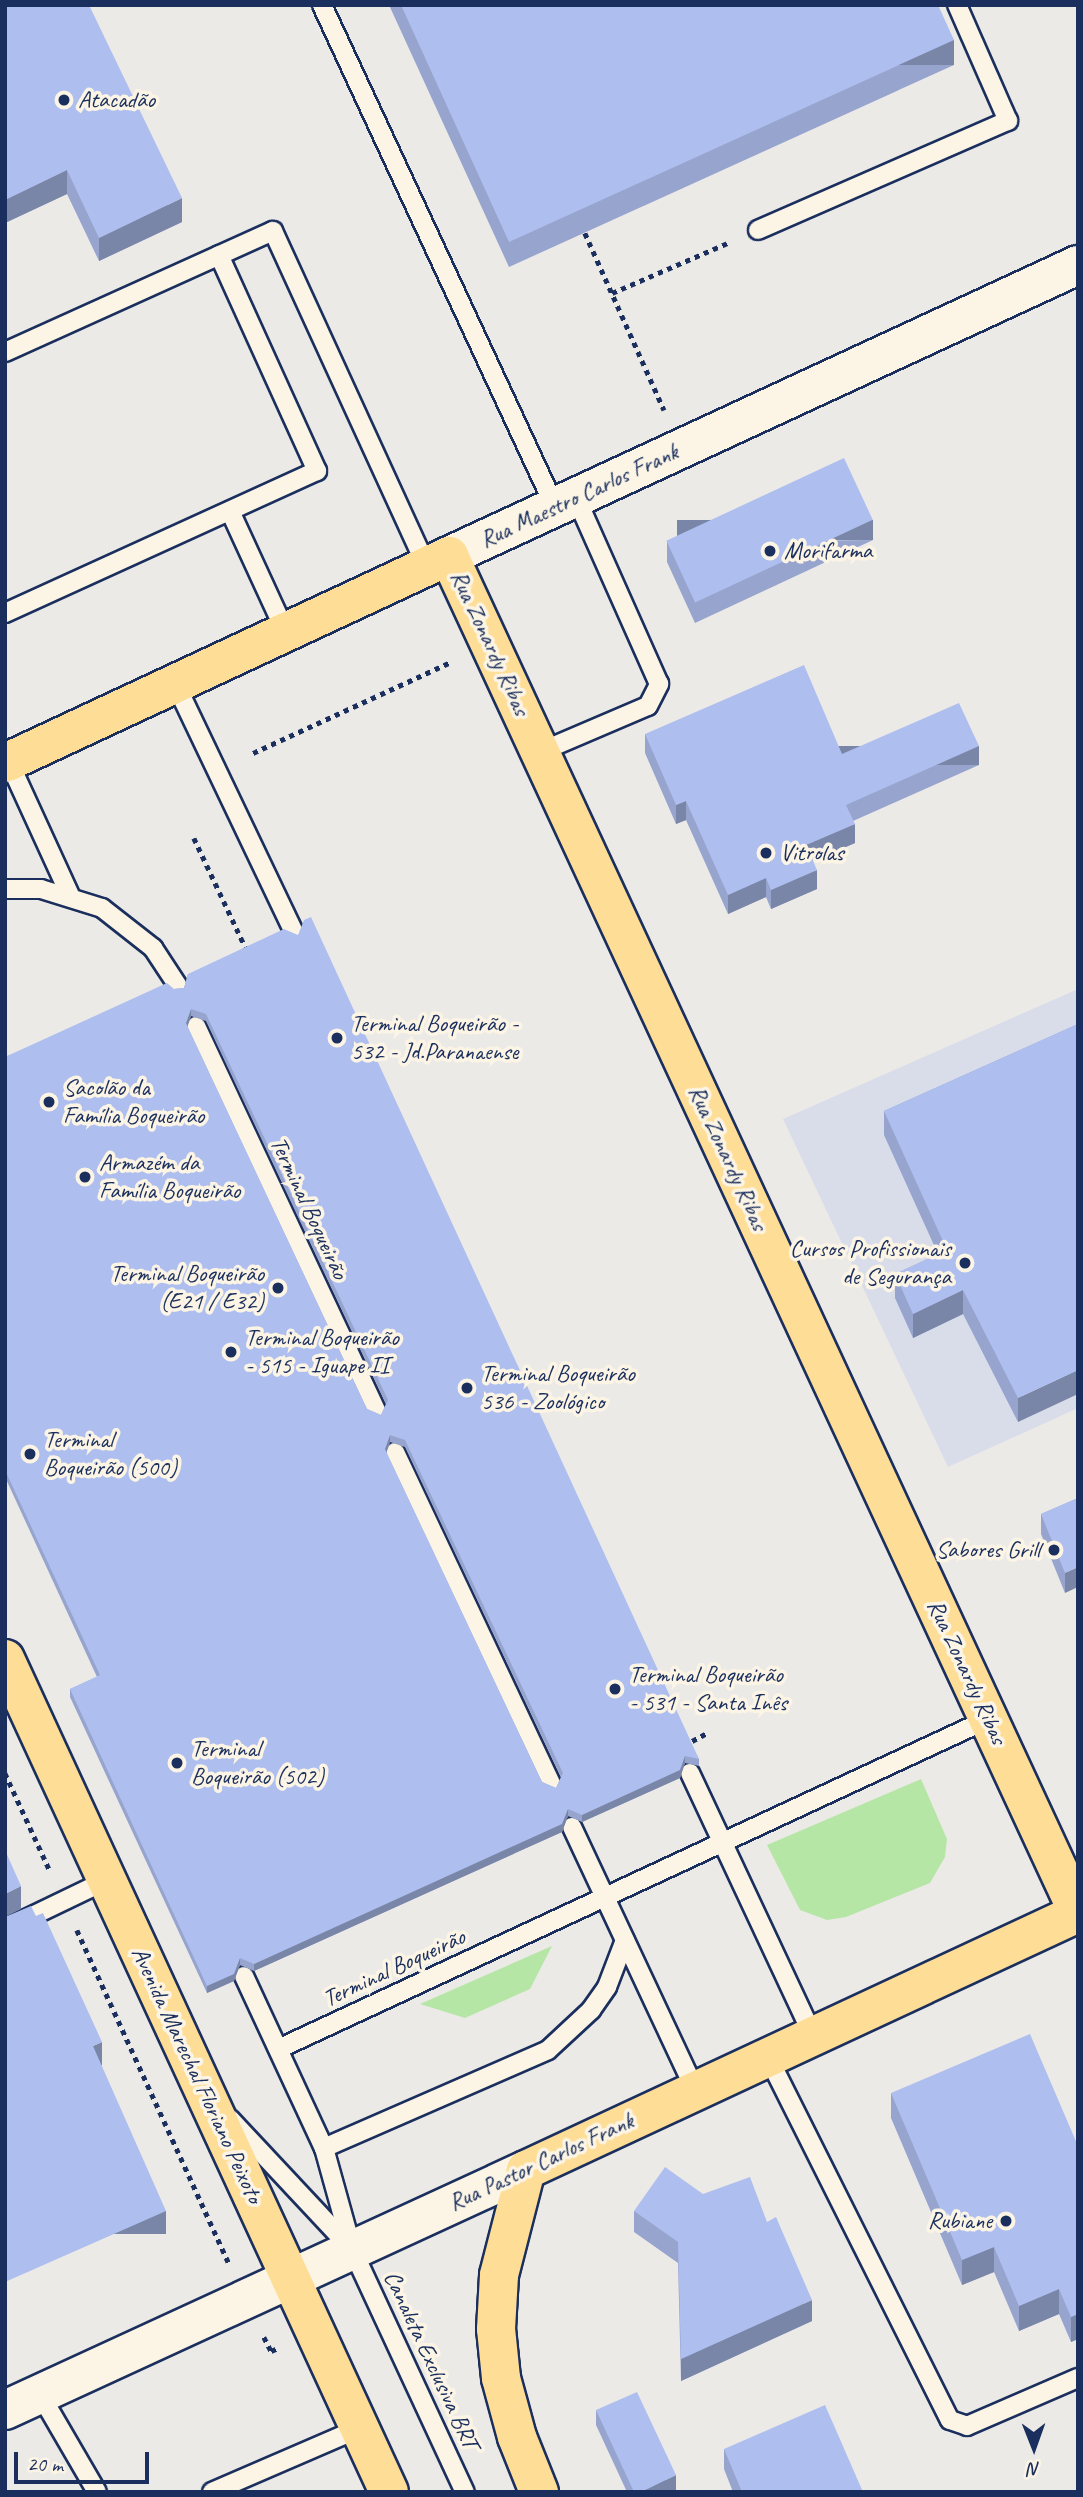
<!DOCTYPE html>
<meta charset="utf-8">
<style>
body{margin:0}
#map{position:relative;width:1083px;height:2497px;overflow:hidden;background:#eceae7;font-family:Caveat,sans-serif}
div>[style]{position:absolute}
[style*='--x']{left:calc(var(--x)*1px);top:calc(var(--y)*1px);width:calc(var(--w)*1px);rotate:calc(var(--a)*1deg)}
.built>*{inset:0;background:#d9dde9}
.green>*{inset:0;background:#b6e6a6}
.path>*{height:4.5px;margin-top:-2.25px;transform-origin:0;background:repeating-linear-gradient(90deg,#1b2f5e 0 5px,transparent 0 10px)}
.roads{filter:drop-shadow(2px 0 #1b2f5e) drop-shadow(-2px 0 #1b2f5e) drop-shadow(0 2px #1b2f5e) drop-shadow(0 -2px #1b2f5e)}
.service>*{height:18px;margin:-9px;padding:0 9px;transform-origin:9px;border-radius:9px;background:#fcf5e5}
.tertiary>*{height:38px;margin:-19px;padding:0 19px;transform-origin:19px;border-radius:19px;background:#fcf5e5}
.secondary>*{height:38px;margin:-19px;padding:0 19px;transform-origin:19px;border-radius:19px;background:#fcf5e5}
.primary>*{height:38px;margin:-19px;padding:0 19px;transform-origin:19px;border-radius:19px;background:#fedd96}
.wall>*{inset:0;background:#96a4ce}
.shaded-wall>*{inset:0;background:#7a86a7;transform-origin:0 0}
.building>*{inset:0;background:#aebfef;transform-origin:0 0}
.dots>*{width:19px;height:19px;translate:-50% -50%;box-sizing:border-box;border:4px solid #fcf5e5;border-radius:50%}
span{translate:-50% -50%;white-space:nowrap;text-align:center;line-height:1.15;-webkit-text-stroke:7px #fcf5e5;paint-order:stroke}
.poi-label{font-size:24px;color:#1b2f5e}
.left{translate:0 -50%;text-align:left}
.right{translate:-100% -50%;text-align:right}
.street-label{font-size:24px;color:#1b2f5e}
.frame{position:absolute;inset:0;border:7px solid #1b2f5e;pointer-events:none}
.north{position:absolute;left:999px;top:2413px;width:70px;height:70px;-webkit-text-stroke:5px #fcf5e5;paint-order:stroke;rotate:179deg;font-size:19px;font-weight:700;line-height:28px;text-align:center;color:#1b2f5e}
.north::after{content:'';display:block;margin:auto;width:24px;height:32px;background:#1b2f5e;clip-path:polygon(50% 0,100% 100%,50% 72%,0 100%)}
.scale{position:absolute;left:14px;top:2452px;width:135px;height:32px;box-sizing:border-box;border:4px solid #1b2f5e;border-top:0;padding-left:9px;font-size:21px;line-height:24px;white-space:nowrap;color:#1b2f5e;-webkit-text-stroke:5px #fcf5e5;paint-order:stroke}
</style>
<div id="map">
<div class="built">
<div style="clip-path:polygon(1078px 989px,1078px 1408px,948px 1467px,783px 1119px)"></div>
</div>
<div class="green">
<div style="clip-path:polygon(921px 1779px,947px 1839px,945px 1857px,930px 1883px,846px 1917px,827px 1920px,800px 1910px,767px 1845px)"></div>
<div style="clip-path:polygon(552px 1946px,530px 1989px,465px 2018px,420px 2004px)"></div>
</div>
<div class="path">
<div style="--x:585;--y:233;--w:194;--a:65.9"></div>
<div style="--x:612;--y:293;--w:129;--a:-23.4"></div>
<div style="--x:253;--y:753;--w:218;--a:-24.7"></div>
<div style="--x:194;--y:838;--w:127;--a:64.8"></div>
<div style="--x:692;--y:1741;--w:19;--a:-28"></div>
<div style="--x:5;--y:1773;--w:108;--a:65.3"></div>
<div style="--x:77;--y:1930;--w:366;--a:65.5"></div>
<div style="--x:264;--y:2337;--w:16;--a:63"></div>
<div style="--x:271;--y:2351;--w:8;--a:-23"></div>
</div>
<div class="roads">
<div class="service">
<div style="--x:322;--y:5;--w:553;--a:65.1"></div>
<div style="--x:758;--y:230;--w:273;--a:-23.6"></div>
<div style="--x:1008;--y:121;--w:127;--a:-113.7"></div>
<div style="--x:5;--y:352;--w:294;--a:-24.3"></div>
<div style="--x:273;--y:231;--w:370;--a:65.4"></div>
<div style="--x:230;--y:511;--w:134;--a:65.3"></div>
<div style="--x:5;--y:613;--w:343;--a:-24.5"></div>
<div style="--x:317;--y:471;--w:237;--a:-114.4"></div>
<div style="--x:176;--y:685;--w:274;--a:64.5"></div>
<div style="--x:540;--y:752;--w:117;--a:-23.1"></div>
<div style="--x:648;--y:706;--w:25;--a:-63"></div>
<div style="--x:659;--y:684;--w:204;--a:-114"></div>
<div style="--x:9;--y:762;--w:146;--a:65.4"></div>
<div style="--x:5;--y:889;--w:36;--a:0"></div>
<div style="--x:41;--y:889;--w:64;--a:17.3"></div>
<div style="--x:102;--y:908;--w:65;--a:38.1"></div>
<div style="--x:153;--y:948;--w:45;--a:56.7"></div>
<div style="--x:196;--y:1026;--w:426;--a:64.9"></div>
<div style="--x:395;--y:1452;--w:368;--a:64.8"></div>
<div style="--x:690;--y:1773;--w:290;--a:64.9"></div>
<div style="--x:572;--y:1827;--w:290;--a:64.9"></div>
<div style="--x:5;--y:1929;--w:113;--a:-25.7"></div>
<div style="--x:244;--y:1976;--w:190;--a:65.1"></div>
<div style="--x:324;--y:2148;--w:105;--a:74.5"></div>
<div style="--x:352;--y:2249;--w:268;--a:65.1"></div>
<div style="--x:278;--y:2049;--w:783;--a:-24.93"></div>
<div style="--x:768;--y:2057;--w:406;--a:63.4"></div>
<div style="--x:950;--y:2420;--w:18;--a:19"></div>
<div style="--x:967;--y:2426;--w:121;--a:-23.4"></div>
<div style="--x:230;--y:2119;--w:174;--a:46.9"></div>
<div style="--x:324;--y:2148;--w:244;--a:-23.6"></div>
<div style="--x:548;--y:2050;--w:59;--a:-42.9"></div>
<div style="--x:591;--y:2010;--w:28;--a:-55"></div>
<div style="--x:607;--y:1987;--w:50;--a:-69"></div>
<div style="--x:40;--y:2394;--w:113;--a:59.8"></div>
<div style="--x:212;--y:2492;--w:161;--a:-23.4"></div>
</div>
<div class="tertiary">
<div style="--x:5;--y:2410;--w:574;--a:-24.73"></div>
</div>
<div class="secondary">
<div style="--x:449;--y:556;--w:693;--a:-24.83"></div>
</div>
<div class="primary">
<div style="--x:5;--y:763;--w:490;--a:-25"></div>
<div style="--x:449;--y:556;--w:1495;--a:65.12"></div>
<div style="--x:5;--y:1659;--w:917;--a:65.25"></div>
<div style="--x:539;--y:2492;--w:59;--a:-111.8"></div>
<div style="--x:517;--y:2437;--w:61;--a:-105.2"></div>
<div style="--x:501;--y:2378;--w:49;--a:-95.8"></div>
<div style="--x:496;--y:2329;--w:54;--a:-86.8"></div>
<div style="--x:499;--y:2275;--w:108;--a:-75.6"></div>
<div style="--x:526;--y:2170;--w:609;--a:-24.97"></div>
</div>
</div>
<div class="wall">
<div style="clip-path:polygon(5px 5px,182px 222px,99px 261px,67px 194px,5px 223px)"></div>
<div style="clip-path:polygon(389px 5px,938px 5px,954px 65px,509px 267px)"></div>
<div style="clip-path:polygon(873px 540px,695px 623px,667px 562px,667px 542px)"></div>
<div style="clip-path:polygon(645px 734px,842px 754px,979px 765px,853px 821px,855px 843px,813px 861px,817px 889px,771px 909px,766px 897px,728px 914px,686px 820px,676px 824px,645px 753px)"></div>
<div style="clip-path:polygon(evenodd,188px 974px,699px 1759px,699px 1766px,685px 1763px,680px 1778px,582px 1822px,568px 1816px,562px 1832px,254px 1971px,240px 1965px,234px 1981px,207px 1993px,70px 1697px,70px 1689px,97px 1677px,5px 1477px,5px 1057px,174px 989px,184px 988px,188px 974px,191px 1016px,206px 1021px,386px 1404px,381px 1415px,367px 1409px,187px 1026px,191px 1016px,188px 974px,390px 1442px,405px 1447px,561px 1777px,556px 1788px,542px 1782px,386px 1452px,390px 1442px)"></div>
<div style="clip-path:polygon(1078px 1024px,1018px 1422px,963px 1314px,913px 1338px,895px 1298px,895px 1274px,938px 1254px,884px 1135px,884px 1111px)"></div>
<div style="clip-path:polygon(1078px 1498px,1065px 1593px,1041px 1534px,1041px 1514px)"></div>
<div style="clip-path:polygon(891px 2093px,1078px 2146px,1078px 2339px,1071px 2342px,1059px 2314px,1019px 2331px,994px 2272px,962px 2285px,891px 2118px)"></div>
<div style="clip-path:polygon(634px 2211px,767px 2222px,812px 2321px,681px 2381px,678px 2263px,634px 2232px)"></div>
<div style="clip-path:polygon(596px 2410px,676px 2490px,671px 2492px,627px 2492px,596px 2425px)"></div>
<div style="clip-path:polygon(724px 2449px,863px 2492px,733px 2492px,724px 2469px)"></div>
</div>
<div class="shaded-wall">
<div style="left:954px;top:40px;width:25px;height:489px;rotate:90deg"></div>
<div style="clip-path:polygon(67px 170px,67px 194px,5px 223px,5px 200px)"></div>
<div style="clip-path:polygon(182px 198px,182px 222px,99px 261px,99px 238px)"></div>
<div style="left:873px;top:520px;width:20px;height:196px;rotate:90deg"></div>
<div style="left:979px;top:746px;width:19px;height:145px;rotate:90deg"></div>
<div style="clip-path:polygon(686px 801px,686px 820px,676px 824px,676px 805px)"></div>
<div style="clip-path:polygon(855px 824px,855px 843px,806px 864px,806px 845px)"></div>
<div style="clip-path:polygon(817px 870px,817px 889px,771px 909px,771px 890px)"></div>
<div style="clip-path:polygon(766px 878px,766px 897px,728px 914px,728px 895px)"></div>
<div style="clip-path:polygon(191px 1009px,191px 1016px,186px 1031px,186px 1023px)"></div>
<div style="clip-path:polygon(963px 1290px,963px 1314px,913px 1338px,913px 1314px)"></div>
<div style="clip-path:polygon(1078px 1370px,1078px 1394px,1018px 1422px,1018px 1398px)"></div>
<div style="clip-path:polygon(390px 1435px,390px 1442px,385px 1457px,385px 1449px)"></div>
<div style="clip-path:polygon(1078px 1567px,1078px 1587px,1065px 1593px,1065px 1573px)"></div>
<div style="clip-path:polygon(685px 1756px,685px 1763px,680px 1778px,582px 1822px,582px 1815px)"></div>
<div style="clip-path:polygon(568px 1809px,568px 1816px,562px 1832px,254px 1971px,254px 1964px)"></div>
<div style="clip-path:polygon(21px 1886px,21px 1909px,5px 1917px,5px 1894px)"></div>
<div style="clip-path:polygon(240px 1958px,240px 1965px,234px 1981px,207px 1993px,207px 1986px)"></div>
<div style="clip-path:polygon(102px 2042px,102px 2065px,93px 2069px,93px 2046px)"></div>
<div style="left:166px;top:2211px;width:23px;height:176px;rotate:90deg"></div>
<div style="clip-path:polygon(994px 2247px,994px 2272px,962px 2285px,962px 2260px)"></div>
<div style="clip-path:polygon(1059px 2289px,1059px 2314px,1019px 2331px,1019px 2306px)"></div>
<div style="clip-path:polygon(812px 2300px,812px 2321px,681px 2381px,681px 2359px)"></div>
<div style="clip-path:polygon(1078px 2314px,1078px 2339px,1071px 2342px,1071px 2317px)"></div>
<div style="clip-path:polygon(676px 2475px,676px 2490px,671px 2492px,641px 2492px)"></div>
</div>
<div class="building">
<div style="clip-path:polygon(5px 5px,89px 5px,182px 198px,99px 238px,67px 170px,5px 200px)"></div>
<div style="clip-path:polygon(401px 5px,938px 5px,954px 40px,509px 242px)"></div>
<div style="left:844px;top:458px;width:68px;height:196px;rotate:65deg"></div>
<div style="clip-path:polygon(804px 665px,842px 754px,959px 703px,979px 746px,846px 805px,855px 824px,806px 845px,817px 870px,771px 890px,766px 878px,728px 895px,686px 801px,676px 805px,645px 734px)"></div>
<div style="clip-path:polygon(evenodd,311px 917px,699px 1759px,685px 1756px,680px 1770px,582px 1815px,568px 1809px,562px 1824px,254px 1964px,240px 1958px,234px 1974px,207px 1986px,70px 1689px,100px 1675px,5px 1470px,5px 1057px,167px 983px,174px 989px,184px 988px,188px 974px,284px 929px,298px 935px,304px 920px,311px 917px,191px 1009px,206px 1014px,388px 1400px,381px 1415px,367px 1409px,186px 1023px,191px 1009px,311px 917px,390px 1435px,405px 1440px,563px 1773px,556px 1788px,542px 1782px,385px 1449px,390px 1435px)"></div>
<div style="clip-path:polygon(1078px 1024px,1078px 1370px,1018px 1398px,963px 1290px,913px 1314px,895px 1274px,947px 1250px,884px 1111px)"></div>
<div style="clip-path:polygon(1078px 1498px,1078px 1567px,1065px 1573px,1041px 1514px)"></div>
<div style="clip-path:polygon(5px 1850px,21px 1886px,5px 1894px)"></div>
<div style="clip-path:polygon(31px 1906px,36px 1916px,43px 1913px,102px 2042px,93px 2046px,166px 2211px,5px 2282px,5px 1917px)"></div>
<div style="clip-path:polygon(1030px 2034px,1078px 2146px,1078px 2314px,1071px 2317px,1059px 2289px,1019px 2306px,994px 2247px,962px 2260px,891px 2093px)"></div>
<div style="clip-path:polygon(665px 2167px,703px 2194px,750px 2177px,767px 2222px,776px 2217px,812px 2300px,681px 2359px,678px 2242px,634px 2211px)"></div>
<div style="clip-path:polygon(637px 2392px,676px 2475px,641px 2492px,634px 2492px,596px 2410px)"></div>
<div style="clip-path:polygon(825px 2405px,863px 2492px,742px 2492px,724px 2449px)"></div>
</div>
<div class="dots">
<div style="left:64px;top:100px;background:#1b2f5e"></div>
<div style="left:770px;top:551px;background:#1b2f5e"></div>
<div style="left:766px;top:853px;background:#1b2f5e"></div>
<div style="left:337px;top:1038px;background:#1b2f5e"></div>
<div style="left:49px;top:1102px;background:#1b2f5e"></div>
<div style="left:85px;top:1177px;background:#1b2f5e"></div>
<div style="left:965px;top:1263px;background:#1b2f5e"></div>
<div style="left:278px;top:1288px;background:#1b2f5e"></div>
<div style="left:231px;top:1352px;background:#1b2f5e"></div>
<div style="left:467px;top:1388px;background:#1b2f5e"></div>
<div style="left:30px;top:1454px;background:#1b2f5e"></div>
<div style="left:1054px;top:1550px;background:#1b2f5e"></div>
<div style="left:615px;top:1689px;background:#1b2f5e"></div>
<div style="left:177px;top:1763px;background:#1b2f5e"></div>
<div style="left:1006px;top:2221px;background:#1b2f5e"></div>
</div>
<div class="poi-label">
<span class="left" style="left:78px;top:100px">Atacadão</span>
<span class="left" style="left:784px;top:551px">Morifarma</span>
<span class="left" style="left:780px;top:853px">Vitrolas</span>
<span class="left" style="left:351px;top:1038px">Terminal Boqueirão -<br>532 - Jd.Paranaense</span>
<span class="left" style="left:63px;top:1102px">Sacolão da<br>Família Boqueirão</span>
<span class="left" style="left:99px;top:1177px">Armazém da<br>Família Boqueirão</span>
<span class="right" style="left:951px;top:1263px">Cursos Profissionais<br>de Segurança</span>
<span class="right" style="left:264px;top:1288px">Terminal Boqueirão<br>(E21 / E32)</span>
<span class="left" style="left:245px;top:1352px">Terminal Boqueirão<br>- 515 - Iguape II</span>
<span class="left" style="left:481px;top:1388px">Terminal Boqueirão<br>536 - Zoológico</span>
<span class="left" style="left:44px;top:1454px">Terminal<br>Boqueirão (500)</span>
<span class="right" style="left:1040px;top:1550px">Sabores Grill</span>
<span class="left" style="left:629px;top:1689px">Terminal Boqueirão<br>- 531 - Santa Inês</span>
<span class="left" style="left:191px;top:1763px">Terminal<br>Boqueirão (502)</span>
<span class="right" style="left:992px;top:2221px">Rubiane</span>
</div>
<div class="street-label">
<span style="left:579px;top:496px;rotate:-25deg">Rua Maestro Carlos Frank</span>
<span style="left:490px;top:643px;rotate:65deg">Rua Zonardy Ribas</span>
<span style="left:728px;top:1158px;rotate:65deg">Rua Zonardy Ribas</span>
<span style="left:309px;top:1208px;rotate:65deg">Terminal Boqueirão</span>
<span style="left:967px;top:1672px;rotate:65deg">Rua Zonardy Ribas</span>
<span style="left:394px;top:1968px;rotate:-25deg">Terminal Boqueirão</span>
<span style="left:197px;top:2075px;rotate:65deg">Avenida Marechal Floriano Peixoto</span>
<span style="left:541px;top:2162px;rotate:-25deg">Rua Pastor Carlos Frank</span>
<span style="left:431px;top:2360px;rotate:65deg">Canaleta Exclusiva BRT</span>
</div>
<div class="frame"></div>
<div class="north">N</div>
<div class="scale">20 m</div>
</div>
